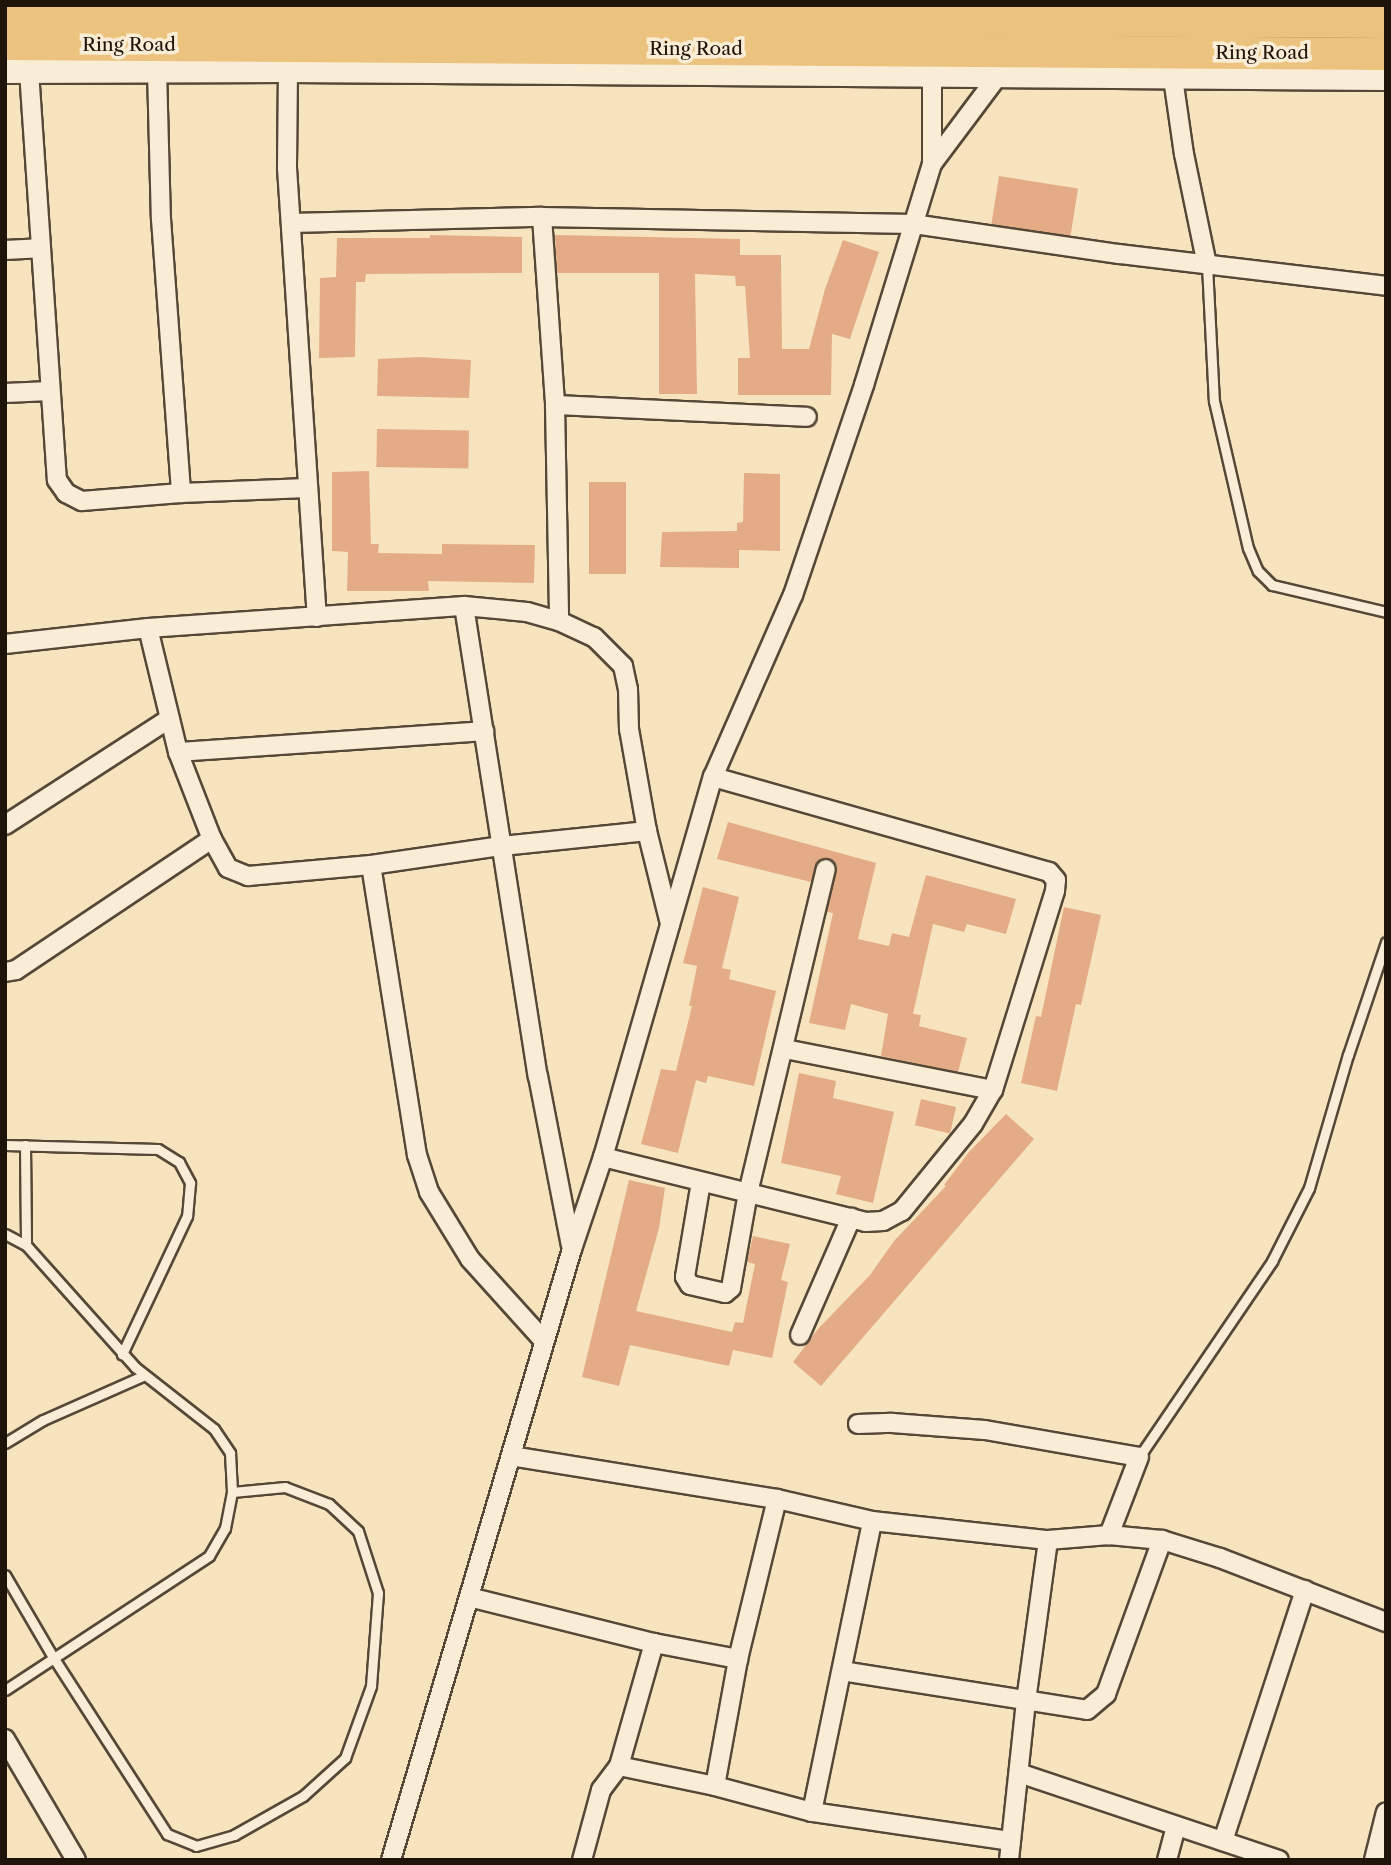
<!DOCTYPE html>
<style>
body{margin:0}
#map{position:relative;width:1391px;height:1865px;overflow:hidden;background:#f7e4be;font-family:"Libre Caslon Text",serif}
div>[style]{position:absolute}
[style*='--x']{left:calc(var(--x)*1px);top:calc(var(--y)*1px);width:calc(var(--w)*1px);rotate:calc(var(--a)*1deg)}
.building>*{inset:0;background:#e3ac87;transform-origin:0 0}
.roads{filter:drop-shadow(2px 0 #554837) drop-shadow(-2px 0 #554837) drop-shadow(0 2px #554837) drop-shadow(0 -2px #554837)}
.lane>*{height:9px;margin:-4.5px;padding:0 4.5px;transform-origin:4.5px;border-radius:4.5px;background:#faedd5}
.street>*{height:18px;margin:-9px;padding:0 9px;transform-origin:9px;border-radius:9px;background:#faedd5}
.secondary>*{height:24px;margin:-12px;padding:0 12px;transform-origin:12px;border-radius:12px;background:#faedd5}
.highway>*{height:32px;margin:-16px;padding:0 16px;transform-origin:16px;border-radius:16px;background:#ecc27f}
span{translate:-50% -50%;white-space:nowrap;text-align:center;line-height:1.15;-webkit-text-stroke:7px #faedd5;paint-order:stroke}
.street-label{font-size:19px;color:#1f140a}
.frame{position:absolute;inset:0;border:7px solid #1f140a;pointer-events:none}
</style>
<div id="map">
<div class="building">
<div style="left:999px;top:176px;width:80px;height:49px;rotate:9deg"></div>
<div style="clip-path:polygon(430px 235px,522px 237px,522px 273px,366px 274px,365px 282px,356px 282px,355px 357px,319px 358px,320px 278px,336px 277px,337px 238px,430px 238px)"></div>
<div style="clip-path:polygon(555px 235px,740px 239px,740px 255px,781px 255px,782px 349px,809px 349px,825px 289px,843px 240px,879px 252px,850px 339px,832px 334px,831px 395px,738px 395px,738px 358px,750px 358px,745px 286px,736px 286px,735px 276px,695px 274px,697px 394px,659px 394px,659px 273px,557px 273px)"></div>
<div style="clip-path:polygon(419px 357px,471px 360px,469px 398px,377px 396px,378px 359px)"></div>
<div style="left:377px;top:429px;width:92px;height:38px;rotate:1deg"></div>
<div style="clip-path:polygon(369px 471px,371px 544px,379px 544px,378px 553px,442px 554px,442px 544px,535px 545px,534px 583px,428px 581px,429px 591px,347px 591px,348px 552px,332px 551px,332px 472px)"></div>
<div style="clip-path:polygon(744px 473px,780px 474px,780px 551px,739px 550px,739px 568px,660px 567px,662px 532px,737px 531px,737px 523px,743px 522px)"></div>
<div style="left:589px;top:482px;width:37px;height:92px"></div>
<div style="clip-path:polygon(728px 822px,876px 863px,858px 939px,889px 946px,892px 933px,909px 937px,926px 875px,1016px 899px,1006px 934px,967px 924px,964px 932px,933px 924px,913px 1014px,921px 1015px,919px 1026px,967px 1038px,958px 1072px,881px 1056px,888px 1014px,851px 1004px,845px 1030px,809px 1023px,833px 913px,827px 912px,837px 865px,829px 858px,818px 861px,811px 882px,717px 859px)"></div>
<div style="clip-path:polygon(703px 887px,739px 897px,722px 968px,731px 970px,729px 979px,776px 991px,754px 1086px,708px 1076px,706px 1083px,696px 1080px,678px 1153px,641px 1144px,661px 1069px,676px 1071px,692px 1006px,689px 1006px,697px 966px,683px 963px)"></div>
<div style="clip-path:polygon(1064px 907px,1101px 915px,1081px 1005px,1076px 1004px,1057px 1091px,1021px 1083px,1036px 1016px,1041px 1017px)"></div>
<div style="clip-path:polygon(799px 1073px,836px 1081px,833px 1098px,894px 1112px,873px 1203px,836px 1194px,841px 1176px,781px 1163px)"></div>
<div style="left:921px;top:1099px;width:36px;height:27px;rotate:13deg"></div>
<div style="clip-path:polygon(1006px 1114px,1034px 1139px,821px 1386px,793px 1362px,818px 1329px,870px 1275px,894px 1241px,946px 1186px,944px 1185px,969px 1152px)"></div>
<div style="clip-path:polygon(629px 1180px,665px 1188px,659px 1228px,636px 1311px,732px 1332px,735px 1322px,743px 1323px,755px 1264px,747px 1262px,753px 1236px,790px 1244px,781px 1280px,788px 1282px,772px 1358px,733px 1350px,729px 1366px,630px 1345px,619px 1386px,582px 1377px)"></div>
</div>
<div class="roads">
<div class="lane">
<div style="--x:1207;--y:265;--w:136;--a:87.1"></div>
<div style="--x:1214;--y:401;--w:151;--a:77"></div>
<div style="--x:1248;--y:548;--w:25;--a:67"></div>
<div style="--x:1258;--y:571;--w:20;--a:45"></div>
<div style="--x:1272;--y:585;--w:117;--a:13.3"></div>
<div style="--x:5;--y:1145;--w:153;--a:1.5"></div>
<div style="--x:158;--y:1149;--w:25;--a:32"></div>
<div style="--x:179;--y:1162;--w:24;--a:62"></div>
<div style="--x:190;--y:1183;--w:33;--a:95"></div>
<div style="--x:187;--y:1216;--w:153;--a:115.2"></div>
<div style="--x:25;--y:1145;--w:100;--a:89.4"></div>
<div style="--x:5;--y:1234;--w:24;--a:28"></div>
<div style="--x:26;--y:1245;--w:164;--a:48.2"></div>
<div style="--x:135;--y:1367;--w:100;--a:38.1"></div>
<div style="--x:214;--y:1429;--w:29;--a:56"></div>
<div style="--x:230;--y:1453;--w:39;--a:87"></div>
<div style="--x:232;--y:1492;--w:37;--a:101"></div>
<div style="--x:225;--y:1528;--w:32;--a:120"></div>
<div style="--x:209;--y:1556;--w:244;--a:146.7"></div>
<div style="--x:5;--y:1443;--w:44;--a:-31.2"></div>
<div style="--x:43;--y:1420;--w:111;--a:-23.8"></div>
<div style="--x:1139;--y:1457;--w:237;--a:-55.8"></div>
<div style="--x:1272;--y:1261;--w:82;--a:-63.1"></div>
<div style="--x:1309;--y:1188;--w:139;--a:-73.7"></div>
<div style="--x:1348;--y:1055;--w:119;--a:-71.4"></div>
<div style="--x:5;--y:1575;--w:95;--a:59.7"></div>
<div style="--x:53;--y:1657;--w:211;--a:57.2"></div>
<div style="--x:167;--y:1834;--w:31;--a:22"></div>
<div style="--x:196;--y:1846;--w:40;--a:-16"></div>
<div style="--x:234;--y:1835;--w:79;--a:-29.5"></div>
<div style="--x:303;--y:1796;--w:57;--a:-42.1"></div>
<div style="--x:345;--y:1758;--w:77;--a:-70.1"></div>
<div style="--x:371;--y:1686;--w:93;--a:-85.7"></div>
<div style="--x:378;--y:1593;--w:65;--a:-107.9"></div>
<div style="--x:358;--y:1531;--w:40;--a:-137"></div>
<div style="--x:329;--y:1504;--w:47;--a:-158.9"></div>
<div style="--x:285;--y:1487;--w:53;--a:174.6"></div>
</div>
<div class="street">
<div style="--x:157;--y:70;--w:149;--a:88.5"></div>
<div style="--x:161;--y:219;--w:275;--a:85.8"></div>
<div style="--x:288;--y:70;--w:98;--a:90.6"></div>
<div style="--x:287;--y:168;--w:450;--a:86.2"></div>
<div style="--x:29;--y:71;--w:410;--a:86.1"></div>
<div style="--x:57;--y:480;--w:16;--a:55"></div>
<div style="--x:66;--y:493;--w:18;--a:27"></div>
<div style="--x:82;--y:501;--w:99;--a:-4.6"></div>
<div style="--x:181;--y:493;--w:126;--a:-2.3"></div>
<div style="--x:1173;--y:78;--w:77;--a:81.8"></div>
<div style="--x:1184;--y:154;--w:113;--a:78.3"></div>
<div style="--x:932;--y:164;--w:109;--a:-53.2"></div>
<div style="--x:542;--y:217;--w:188;--a:86"></div>
<div style="--x:555;--y:405;--w:216;--a:88.9"></div>
<div style="--x:291;--y:223;--w:251;--a:-1.4"></div>
<div style="--x:542;--y:217;--w:371;--a:1.1"></div>
<div style="--x:913;--y:224;--w:208;--a:8.3"></div>
<div style="--x:1119;--y:254;--w:269;--a:6.8"></div>
<div style="--x:5;--y:250;--w:34;--a:-3"></div>
<div style="--x:5;--y:393;--w:45;--a:-2.5"></div>
<div style="--x:555;--y:405;--w:252;--a:2.7"></div>
<div style="--x:464;--y:606;--w:476;--a:81.1"></div>
<div style="--x:538;--y:1076;--w:172;--a:79"></div>
<div style="--x:148;--y:628;--w:128;--a:76.4"></div>
<div style="--x:178;--y:752;--w:93;--a:68.7"></div>
<div style="--x:212;--y:839;--w:33;--a:61"></div>
<div style="--x:228;--y:868;--w:22;--a:22"></div>
<div style="--x:248;--y:876;--w:123;--a:-5.1"></div>
<div style="--x:371;--y:865;--w:132;--a:-8.3"></div>
<div style="--x:502;--y:846;--w:146;--a:-5.9"></div>
<div style="--x:5;--y:644;--w:144;--a:-6.4"></div>
<div style="--x:148;--y:628;--w:317;--a:-4"></div>
<div style="--x:464;--y:606;--w:63;--a:5.4"></div>
<div style="--x:527;--y:612;--w:33;--a:16"></div>
<div style="--x:559;--y:621;--w:38;--a:25"></div>
<div style="--x:594;--y:637;--w:41;--a:45"></div>
<div style="--x:623;--y:666;--w:24;--a:78"></div>
<div style="--x:628;--y:689;--w:40;--a:88.6"></div>
<div style="--x:629;--y:729;--w:104;--a:80"></div>
<div style="--x:647;--y:831;--w:96;--a:76.1"></div>
<div style="--x:178;--y:752;--w:307;--a:-3.9"></div>
<div style="--x:5;--y:825;--w:195;--a:-32.9"></div>
<div style="--x:371;--y:865;--w:294;--a:81"></div>
<div style="--x:417;--y:1155;--w:39;--a:72"></div>
<div style="--x:429;--y:1192;--w:79;--a:58.5"></div>
<div style="--x:470;--y:1259;--w:110;--a:47.9"></div>
<div style="--x:5;--y:972;--w:11;--a:-10"></div>
<div style="--x:16;--y:970;--w:236;--a:-33.8"></div>
<div style="--x:785;--y:1049;--w:212;--a:11.2"></div>
<div style="--x:603;--y:1157;--w:271;--a:13.9"></div>
<div style="--x:866;--y:1222;--w:17;--a:-3"></div>
<div style="--x:883;--y:1221;--w:21;--a:-28"></div>
<div style="--x:902;--y:1211;--w:112;--a:-50.8"></div>
<div style="--x:973;--y:1124;--w:39;--a:-60"></div>
<div style="--x:993;--y:1090;--w:208;--a:-72.7"></div>
<div style="--x:1055;--y:891;--w:11;--a:-85"></div>
<div style="--x:1056;--y:880;--w:11;--a:-131"></div>
<div style="--x:1049;--y:872;--w:349;--a:-164.2"></div>
<div style="--x:701;--y:1182;--w:96;--a:99.6"></div>
<div style="--x:685;--y:1277;--w:9;--a:58"></div>
<div style="--x:690;--y:1285;--w:36;--a:13"></div>
<div style="--x:725;--y:1293;--w:8;--a:-40"></div>
<div style="--x:731;--y:1288;--w:97;--a:-79.9"></div>
<div style="--x:748;--y:1193;--w:333;--a:-76.5"></div>
<div style="--x:800;--y:1335;--w:128;--a:-66.4"></div>
<div style="--x:858;--y:1424;--w:34;--a:-2"></div>
<div style="--x:892;--y:1423;--w:93;--a:4.3"></div>
<div style="--x:985;--y:1430;--w:156;--a:9.9"></div>
<div style="--x:1139;--y:1457;--w:84;--a:111"></div>
<div style="--x:511;--y:1456;--w:269;--a:9.2"></div>
<div style="--x:777;--y:1499;--w:98;--a:13"></div>
<div style="--x:872;--y:1521;--w:177;--a:6.2"></div>
<div style="--x:1048;--y:1540;--w:61;--a:-4.7"></div>
<div style="--x:1109;--y:1535;--w:53;--a:5.4"></div>
<div style="--x:1162;--y:1540;--w:61;--a:17.2"></div>
<div style="--x:1220;--y:1558;--w:178;--a:21.1"></div>
<div style="--x:469;--y:1597;--w:191;--a:14"></div>
<div style="--x:654;--y:1643;--w:86;--a:10.8"></div>
<div style="--x:842;--y:1671;--w:248;--a:9"></div>
<div style="--x:1087;--y:1710;--w:25;--a:-40"></div>
<div style="--x:1106;--y:1694;--w:164;--a:-70"></div>
<div style="--x:5;--y:1739;--w:140;--a:59.6"></div>
<div style="--x:619;--y:1766;--w:98;--a:11.8"></div>
<div style="--x:715;--y:1786;--w:100;--a:15"></div>
<div style="--x:812;--y:1812;--w:201;--a:8.3"></div>
<div style="--x:1019;--y:1773;--w:274;--a:18.5"></div>
<div style="--x:715;--y:1786;--w:129;--a:-79.7"></div>
<div style="--x:738;--y:1659;--w:165;--a:-76.3"></div>
<div style="--x:812;--y:1812;--w:297;--a:-78.3"></div>
<div style="--x:1223;--y:1841;--w:264;--a:-71.9"></div>
<div style="--x:391;--y:1860;--w:637;--a:-73.5"></div>
<div style="--x:572;--y:1249;--w:97;--a:-71.4"></div>
<div style="--x:603;--y:1157;--w:396;--a:-73.9"></div>
<div style="--x:713;--y:777;--w:199;--a:-66.3"></div>
<div style="--x:793;--y:595;--w:222;--a:-71.3"></div>
<div style="--x:864;--y:385;--w:231;--a:-72.9"></div>
<div style="--x:932;--y:164;--w:88;--a:-90"></div>
<div style="--x:582;--y:1860;--w:73;--a:-74.8"></div>
<div style="--x:601;--y:1790;--w:30;--a:-53"></div>
<div style="--x:619;--y:1766;--w:128;--a:-74.1"></div>
<div style="--x:1009;--y:1860;--w:160;--a:-83.9"></div>
<div style="--x:1026;--y:1701;--w:162;--a:-82.2"></div>
<div style="--x:1167;--y:1860;--w:34;--a:-75"></div>
<div style="--x:1374;--y:1860;--w:49;--a:-76"></div>
</div>
<div class="secondary">
<div style="--x:5;--y:71;--w:283;--a:-0.2"></div>
<div style="--x:288;--y:70;--w:1098;--a:0.42"></div>
</div>
<div class="highway">
<div style="--x:5;--y:15;--w:1381;--a:0.29"></div>
<div style="--x:5;--y:44;--w:1381;--a:0.41"></div>
</div>
</div>
<div class="street-label">
<span style="left:129px;top:45px">Ring Road</span>
<span style="left:696px;top:49px">Ring Road</span>
<span style="left:1262px;top:53px">Ring Road</span>
</div>
<div class="frame"></div>
</div>
